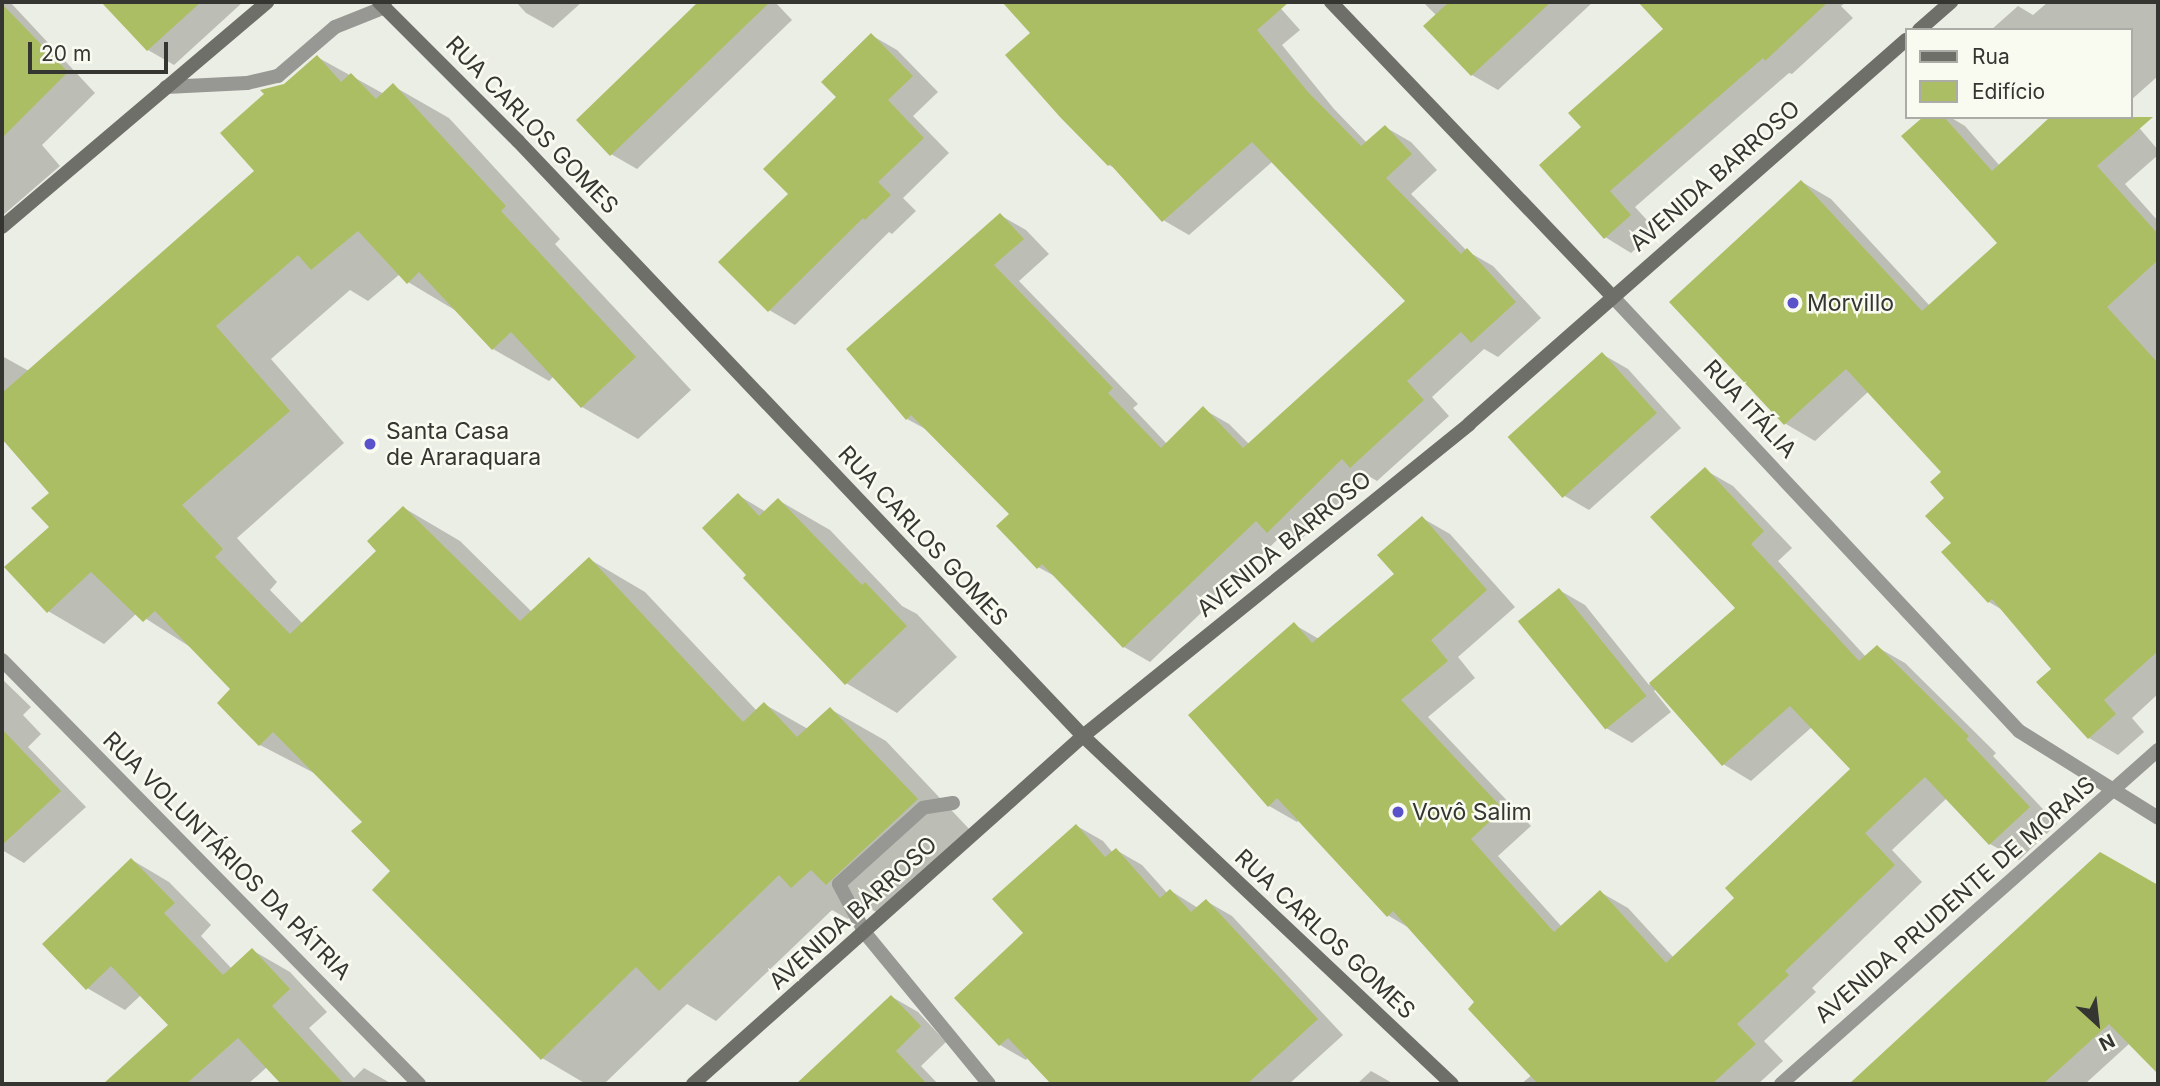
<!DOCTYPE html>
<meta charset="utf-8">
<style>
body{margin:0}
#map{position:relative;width:2160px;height:1086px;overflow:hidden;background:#ebeee4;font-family:Inter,sans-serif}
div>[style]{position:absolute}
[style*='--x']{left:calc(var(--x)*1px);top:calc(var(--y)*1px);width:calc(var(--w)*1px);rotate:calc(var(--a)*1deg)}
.shadow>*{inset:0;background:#0003}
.building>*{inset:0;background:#acbe64;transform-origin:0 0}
.lane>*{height:14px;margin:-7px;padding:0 7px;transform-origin:7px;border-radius:7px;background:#979893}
.street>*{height:14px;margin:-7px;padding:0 7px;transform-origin:7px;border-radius:7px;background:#979893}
.secondary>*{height:14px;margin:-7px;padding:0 7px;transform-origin:7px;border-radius:7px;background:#6e6f69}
.dots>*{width:19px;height:19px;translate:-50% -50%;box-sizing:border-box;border:4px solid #f9fbf1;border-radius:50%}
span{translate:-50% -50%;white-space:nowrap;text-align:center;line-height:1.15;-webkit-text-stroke:5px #f9fbf1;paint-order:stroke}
.street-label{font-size:23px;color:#353632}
.poi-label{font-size:23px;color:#353632}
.left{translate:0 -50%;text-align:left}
.frame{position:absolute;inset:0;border:4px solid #353632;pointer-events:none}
.legend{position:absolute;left:1905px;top:28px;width:228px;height:91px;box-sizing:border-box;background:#f9fbf1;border:2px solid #abaca5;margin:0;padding:9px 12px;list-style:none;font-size:21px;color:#353632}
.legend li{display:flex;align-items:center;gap:14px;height:35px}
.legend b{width:35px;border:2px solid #abaca5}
.north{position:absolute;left:2062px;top:988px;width:70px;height:70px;-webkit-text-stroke:5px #f9fbf1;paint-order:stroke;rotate:153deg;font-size:19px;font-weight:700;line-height:28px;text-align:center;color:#353632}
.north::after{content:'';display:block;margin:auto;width:24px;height:32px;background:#353632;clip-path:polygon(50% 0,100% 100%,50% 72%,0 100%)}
.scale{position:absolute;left:28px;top:42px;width:140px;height:32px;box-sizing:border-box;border:4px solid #353632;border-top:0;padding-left:9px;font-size:21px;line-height:24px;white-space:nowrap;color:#353632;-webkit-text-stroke:5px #f9fbf1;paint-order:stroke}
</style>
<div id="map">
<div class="shadow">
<div style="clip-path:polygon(2px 2px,10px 2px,95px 93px,42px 145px,60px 166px,2px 216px)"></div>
<div style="clip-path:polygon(124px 2px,243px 2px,174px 65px,148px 50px,113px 12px)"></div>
<div style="clip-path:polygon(516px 2px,582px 2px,553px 28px,526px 13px)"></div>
<div style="clip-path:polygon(701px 2px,775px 2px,792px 20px,637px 169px,611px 154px,578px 120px)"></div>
<div style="clip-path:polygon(1004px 2px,1275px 2px,1300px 30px,1282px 45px,1334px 109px,1367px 143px,1385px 127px,1411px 142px,1437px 170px,1411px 194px,1467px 251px,1493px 266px,1541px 318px,1498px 357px,1484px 349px,1432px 397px,1449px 416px,1377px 481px,1367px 475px,1294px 546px,1279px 538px,1150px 662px,1124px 647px,1060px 579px,1038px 567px,1011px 514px,931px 432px,907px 419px,1000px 215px,1026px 230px,1049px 254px,1019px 281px,1138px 404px,1133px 408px,1167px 444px,1203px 409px,1229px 424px,1250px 445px,1407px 302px,1273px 161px,1189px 235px,1163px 220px,1120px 171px,1109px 165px,1033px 33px)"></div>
<div style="clip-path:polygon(1423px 2px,1593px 2px,1498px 90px,1472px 75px,1437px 16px)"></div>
<div style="clip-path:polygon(1640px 2px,1846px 2px,1841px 6px,1853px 18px,1792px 74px,1789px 73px,1635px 207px,1656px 230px,1631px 253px,1605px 237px,1584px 128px,1666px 29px)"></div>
<div style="clip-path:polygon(2048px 2px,2158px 2px,2158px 76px,2130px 101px,2130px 30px,1991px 30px,2018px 6px,2033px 15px)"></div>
<div style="clip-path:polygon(871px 35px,897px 50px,938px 92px,913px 116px,949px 153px,903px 198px,916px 211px,892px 234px,889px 232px,795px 325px,769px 310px,790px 194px)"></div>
<div style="clip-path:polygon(317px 57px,384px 94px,393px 86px,449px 118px,560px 239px,555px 244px,691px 390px,638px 439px,582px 407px,554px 376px,549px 381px,493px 349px,458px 312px,408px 282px,400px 274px,368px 301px,350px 290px,271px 359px,344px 443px,237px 538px,277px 582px,270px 590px,303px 624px,378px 551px,404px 508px,460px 541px,532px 612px,589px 559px,645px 592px,757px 711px,764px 704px,808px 729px,830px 709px,886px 741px,972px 832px,883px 916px,864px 905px,848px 919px,832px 910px,716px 1021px,687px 1004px,604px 1084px,586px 1084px,542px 1058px,392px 871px,364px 822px,318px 775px,260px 745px,220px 703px,233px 689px,195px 650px,137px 613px,104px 644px,48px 611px,51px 494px,2px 436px,2px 356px,29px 371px,256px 172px,285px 85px)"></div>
<div style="clip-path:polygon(1926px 117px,1950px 117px,1965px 126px,2000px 166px,2130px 117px,2158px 150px,2158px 155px,2125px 184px,2158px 221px,2158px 694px,2132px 718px,2144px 732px,2118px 755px,2089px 738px,2053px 669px,2004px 611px,1989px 602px,1954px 543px,1943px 472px,1869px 391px,1815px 441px,1786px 424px,1672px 302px,1802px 182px,1831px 199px,1930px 306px,1999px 243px)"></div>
<div style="clip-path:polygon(1602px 354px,1628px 369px,1681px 428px,1589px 510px,1563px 495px)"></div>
<div style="clip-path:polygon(1705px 470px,1733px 486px,1792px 548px,1778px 561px,1866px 657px,1877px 647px,1905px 663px,1996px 753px,1993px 756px,2057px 824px,2019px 860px,1990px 844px,1947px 798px,1892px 850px,1922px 882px,1812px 988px,1816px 992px,1764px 1041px,1783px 1061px,1758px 1084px,1521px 1084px,1532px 1075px,1477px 1003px,1411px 929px,1389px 916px,1299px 820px,1297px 822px,1269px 806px,1295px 625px,1319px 639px,1397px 574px,1422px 518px,1450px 534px,1515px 607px,1458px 657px,1475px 678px,1428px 717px,1531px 826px,1498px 856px,1562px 927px,1600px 892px,1628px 908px,1674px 958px,1737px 898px,1852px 769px,1812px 727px,1751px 781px,1723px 764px,1656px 689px,1654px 691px,1671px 712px,1632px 743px,1606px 728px,1559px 590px,1585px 605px,1649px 685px,1737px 608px)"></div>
<div style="clip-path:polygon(738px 495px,766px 512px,778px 500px,830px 530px,902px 606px,917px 614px,957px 657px,897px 713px,846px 683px,749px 575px)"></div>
<div style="clip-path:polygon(2px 679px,31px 707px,23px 715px,41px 734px,28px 747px,86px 807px,24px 863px,2px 850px)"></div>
<div style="clip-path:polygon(1077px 826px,1103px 841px,1113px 853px,1116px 850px,1142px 865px,1168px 894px,1171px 891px,1198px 908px,1206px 901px,1232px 916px,1343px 1035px,1289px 1084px,1054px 1084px,1028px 1057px,1026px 1060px,1000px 1045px,1025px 933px)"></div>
<div style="clip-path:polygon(2101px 854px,2158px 887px,2158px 1071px,2130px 1043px,2085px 1084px,1851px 1084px)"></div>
<div style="clip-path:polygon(132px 860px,169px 882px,211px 925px,201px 936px,232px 969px,252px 950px,290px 972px,327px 1012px,309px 1028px,354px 1078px,364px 1068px,392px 1084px,284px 1084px,267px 1067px,248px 1084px,106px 1084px,171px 1025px,141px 995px,125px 1010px,87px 988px)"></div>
<div style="clip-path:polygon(892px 997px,918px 1012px,946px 1042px,921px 1066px,938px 1084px,797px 1084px)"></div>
<div style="clip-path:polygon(1371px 1071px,1394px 1084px,1357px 1084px)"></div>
</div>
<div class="building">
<div style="clip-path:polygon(101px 2px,201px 2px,147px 51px)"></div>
<div style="clip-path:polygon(698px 2px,770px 2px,610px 156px,576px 120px)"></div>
<div style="clip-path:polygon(1002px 2px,1289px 2px,1257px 30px,1308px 92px,1361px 146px,1385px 125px,1412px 154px,1386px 178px,1461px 254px,1467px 248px,1516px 302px,1471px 343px,1461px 332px,1407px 381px,1424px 400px,1350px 468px,1342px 459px,1267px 533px,1256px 521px,1123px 648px,1042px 564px,1037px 569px,996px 526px,1009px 514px,911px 415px,906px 420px,846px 349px,1000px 213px,1024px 239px,994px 265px,1113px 388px,1108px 393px,1161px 448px,1203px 406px,1243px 448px,1405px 301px,1252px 142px,1162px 222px,1110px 164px,1108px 166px,1060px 117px,1005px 55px,1030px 33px)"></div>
<div style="clip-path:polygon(1449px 2px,1551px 2px,1471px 76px,1423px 26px)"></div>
<div style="clip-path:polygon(1638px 2px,1828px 2px,1765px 61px,1763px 58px,1610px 191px,1631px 215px,1604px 239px,1539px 165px,1581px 127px,1568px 113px,1663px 29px)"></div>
<div style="clip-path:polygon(2px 4px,68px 72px,2px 138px)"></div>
<div style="clip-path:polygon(871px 33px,913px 76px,888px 100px,924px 138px,878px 182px,891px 195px,865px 220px,863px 218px,768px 312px,718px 262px,788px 194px,763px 169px,836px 97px,821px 82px)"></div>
<div style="clip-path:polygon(317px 55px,341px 82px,351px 73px,376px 99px,393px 83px,506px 206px,501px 211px,636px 357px,581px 408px,511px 332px,492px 350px,419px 272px,407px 284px,358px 231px,311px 270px,298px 255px,216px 326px,290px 411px,182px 505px,223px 549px,215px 557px,290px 634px,376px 551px,367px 541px,403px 506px,520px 621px,589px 557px,743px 722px,764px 702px,797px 737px,830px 707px,918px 799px,826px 885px,811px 870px,791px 888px,779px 875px,659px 991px,636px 967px,541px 1060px,372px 890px,390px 871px,351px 831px,362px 822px,273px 732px,259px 746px,239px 726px,217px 703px,230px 689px,155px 611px,143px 622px,91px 572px,47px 613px,4px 567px,49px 527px,31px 508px,49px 493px,2px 439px,2px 393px,254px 171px,220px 133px,264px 94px,260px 90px,284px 84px)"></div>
<div style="clip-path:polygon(1923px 117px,1944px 117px,1992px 171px,2050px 117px,2153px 117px,2097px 166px,2158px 234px,2158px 260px,2107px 307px,2158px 363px,2158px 651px,2104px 700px,2116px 714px,2088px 739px,2036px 682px,2051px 669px,1992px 599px,1988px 603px,1941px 552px,1951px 543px,1925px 516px,1944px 498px,1930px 482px,1941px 472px,1846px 369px,1784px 425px,1669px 302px,1801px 180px,1922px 311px,1997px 243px,1901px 136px)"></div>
<div style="left:1602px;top:352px;width:82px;height:127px;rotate:48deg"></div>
<div style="clip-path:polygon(1705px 467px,1764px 531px,1751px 544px,1859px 661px,1877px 645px,1969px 736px,1966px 739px,2030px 807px,1989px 845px,1925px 777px,1865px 833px,1895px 865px,1785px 971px,1789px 975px,1737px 1024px,1756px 1044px,1712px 1084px,1538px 1084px,1468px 1009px,1474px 1002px,1393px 911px,1387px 917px,1277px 798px,1268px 807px,1188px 715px,1294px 622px,1312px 643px,1394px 574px,1377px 555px,1422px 516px,1487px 590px,1431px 640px,1448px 661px,1401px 700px,1503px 809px,1471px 839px,1554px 932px,1600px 890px,1666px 963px,1734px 898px,1725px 888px,1850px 769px,1790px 706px,1722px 766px,1649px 683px,1735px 608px,1650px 517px)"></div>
<div style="clip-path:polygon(738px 493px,759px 516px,778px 498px,862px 585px,865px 582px,907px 626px,845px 685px,743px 578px,746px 575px,702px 528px)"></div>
<div style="left:1559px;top:588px;width:139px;height:53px;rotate:51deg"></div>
<div style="clip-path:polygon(2px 729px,61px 791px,2px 845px)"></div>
<div style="clip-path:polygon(1076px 824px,1105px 857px,1116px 848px,1160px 898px,1170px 889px,1191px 912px,1206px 899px,1318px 1019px,1247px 1084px,1051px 1084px,1008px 1038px,999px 1046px,954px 998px,1023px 933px,992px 899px)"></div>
<div style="clip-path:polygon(2100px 852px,2158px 885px,2158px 1074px,2109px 1024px,2043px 1084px,1849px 1084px)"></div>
<div style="clip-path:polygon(131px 858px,175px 903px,164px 913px,223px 975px,252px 948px,290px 989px,272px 1006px,344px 1084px,281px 1084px,238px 1038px,186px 1084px,103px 1084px,168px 1025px,111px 966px,86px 990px,42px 944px)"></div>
<div style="clip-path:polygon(891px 995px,921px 1026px,896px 1051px,927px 1084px,796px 1084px)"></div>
</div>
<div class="lane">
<div style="--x:166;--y:87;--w:81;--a:-2.8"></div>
<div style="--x:247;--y:83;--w:32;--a:-13"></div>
<div style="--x:278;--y:76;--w:75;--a:-40.7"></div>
<div style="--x:335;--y:27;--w:54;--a:-21.8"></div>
<div style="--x:953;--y:803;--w:30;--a:171"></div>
<div style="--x:923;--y:808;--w:113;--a:137.9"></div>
<div style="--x:839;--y:884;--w:55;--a:62"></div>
<div style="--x:865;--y:933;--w:195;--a:50.6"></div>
</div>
<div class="street">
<div style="--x:1612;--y:296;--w:596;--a:46.9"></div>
<div style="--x:2019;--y:731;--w:164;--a:32"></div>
<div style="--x:2;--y:660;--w:595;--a:45.48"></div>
<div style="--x:1781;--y:1084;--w:504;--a:-41.54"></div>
</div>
<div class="secondary">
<div style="--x:379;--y:2;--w:197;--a:45"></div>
<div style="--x:518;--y:141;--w:821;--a:46.48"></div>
<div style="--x:1083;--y:736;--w:507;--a:43.32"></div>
<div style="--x:1331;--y:2;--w:407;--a:46.3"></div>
<div style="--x:1919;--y:30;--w:43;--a:-41.2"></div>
<div style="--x:2;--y:227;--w:348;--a:-40.3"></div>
<div style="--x:693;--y:1084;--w:523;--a:-41.74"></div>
<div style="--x:1083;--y:736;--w:496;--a:-38.9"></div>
<div style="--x:1469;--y:424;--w:582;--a:-41.31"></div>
</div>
<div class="dots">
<div style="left:1793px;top:303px;background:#5952ca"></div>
<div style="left:370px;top:444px;background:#5952ca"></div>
<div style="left:1398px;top:812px;background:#5952ca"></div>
</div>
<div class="street-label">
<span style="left:532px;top:125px;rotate:46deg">RUA CARLOS GOMES</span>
<span style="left:1715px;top:176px;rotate:-41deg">AVENIDA BARROSO</span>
<span style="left:1750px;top:409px;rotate:47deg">RUA ITÁLIA</span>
<span style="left:923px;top:536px;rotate:47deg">RUA CARLOS GOMES</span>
<span style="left:1284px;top:544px;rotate:-39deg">AVENIDA BARROSO</span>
<span style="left:227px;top:856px;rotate:45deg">RUA VOLUNTÁRIOS DA PÁTRIA</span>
<span style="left:1955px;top:900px;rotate:-41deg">AVENIDA PRUDENTE DE MORAIS</span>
<span style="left:853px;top:913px;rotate:-42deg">AVENIDA BARROSO</span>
<span style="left:1325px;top:934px;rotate:43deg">RUA CARLOS GOMES</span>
</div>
<div class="poi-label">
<span class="left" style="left:1807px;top:303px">Morvillo</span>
<span class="left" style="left:386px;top:444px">Santa Casa<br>de Araraquara</span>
<span class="left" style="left:1412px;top:812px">Vovô Salim</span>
</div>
<div class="frame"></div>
<ul class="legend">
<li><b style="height:9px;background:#6e6f69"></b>Rua</li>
<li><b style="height:19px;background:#acbe64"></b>Edifício</li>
</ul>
<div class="north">N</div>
<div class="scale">20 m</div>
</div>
